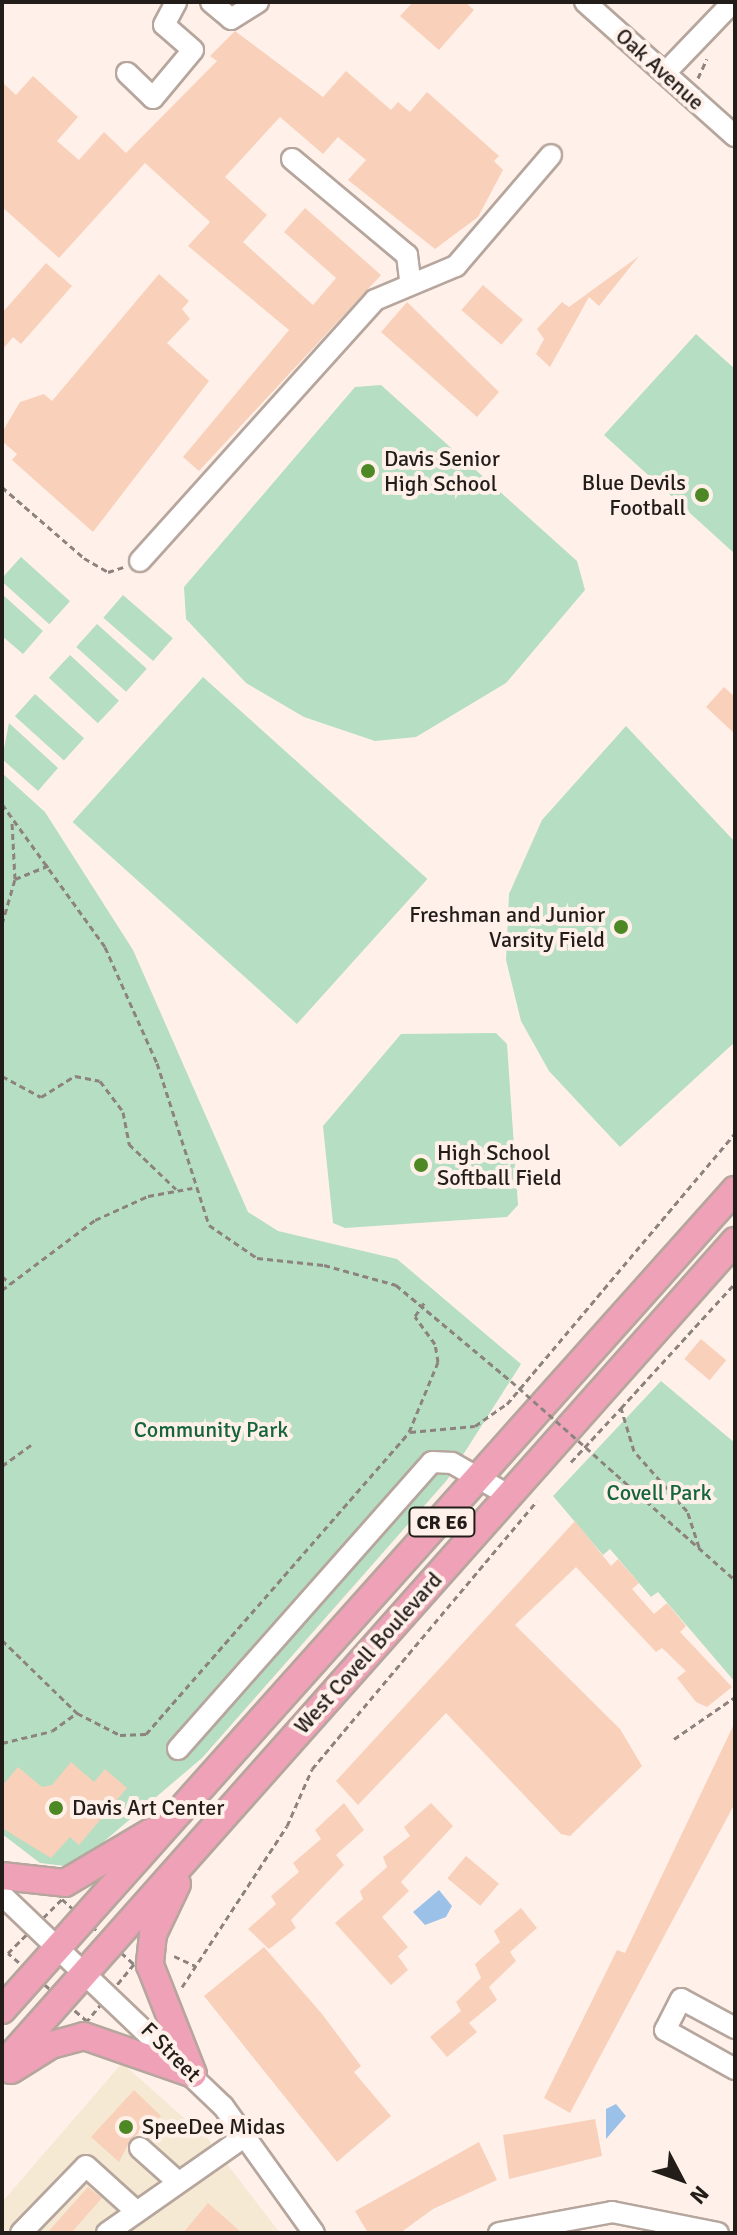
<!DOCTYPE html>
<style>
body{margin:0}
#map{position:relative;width:737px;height:2235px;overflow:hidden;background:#fff1ea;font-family:Signika,sans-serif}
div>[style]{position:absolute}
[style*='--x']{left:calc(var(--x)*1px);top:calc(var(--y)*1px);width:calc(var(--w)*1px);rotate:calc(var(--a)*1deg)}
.commercial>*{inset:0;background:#f5e9d4}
.green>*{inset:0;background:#b5dec3;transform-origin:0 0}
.water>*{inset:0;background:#9bc1e8}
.building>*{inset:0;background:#f9d0ba;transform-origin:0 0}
.path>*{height:3px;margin-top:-1.5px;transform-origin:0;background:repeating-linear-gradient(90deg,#8d837e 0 6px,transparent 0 10px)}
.roads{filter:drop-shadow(2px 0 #b6a69d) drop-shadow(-2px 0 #b6a69d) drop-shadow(0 2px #b6a69d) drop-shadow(0 -2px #b6a69d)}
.minor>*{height:20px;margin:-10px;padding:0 10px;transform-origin:10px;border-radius:10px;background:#fff}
.major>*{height:26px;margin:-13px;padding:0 13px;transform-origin:13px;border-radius:13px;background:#efa1b8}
.path-bridge>*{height:3px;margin-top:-1.5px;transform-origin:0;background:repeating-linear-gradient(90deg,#8d837e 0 6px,transparent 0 10px)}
.dots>*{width:22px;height:22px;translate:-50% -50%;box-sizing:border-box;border:4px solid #fff1ea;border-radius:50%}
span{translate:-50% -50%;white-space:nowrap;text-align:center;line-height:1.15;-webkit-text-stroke:8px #fff1ea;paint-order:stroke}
.shield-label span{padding:2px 6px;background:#fff1ea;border:2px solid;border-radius:6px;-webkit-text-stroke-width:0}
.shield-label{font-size:20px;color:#231d1a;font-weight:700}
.street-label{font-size:22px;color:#231d1a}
.poi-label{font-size:22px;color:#231d1a}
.left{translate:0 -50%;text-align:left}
.right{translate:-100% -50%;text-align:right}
.park-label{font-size:22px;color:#14643d}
.frame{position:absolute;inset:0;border:4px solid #231d1a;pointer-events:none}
.north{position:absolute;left:641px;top:2139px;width:80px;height:80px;-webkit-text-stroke:6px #fff1ea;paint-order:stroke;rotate:131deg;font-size:22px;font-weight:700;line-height:32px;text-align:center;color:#231d1a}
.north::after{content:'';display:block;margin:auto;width:28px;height:36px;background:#231d1a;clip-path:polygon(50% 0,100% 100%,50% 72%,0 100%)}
</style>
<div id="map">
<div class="commercial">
<div style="clip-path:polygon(122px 2063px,208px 2139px,280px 2233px,2px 2233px,2px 2202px)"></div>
</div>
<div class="green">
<div style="clip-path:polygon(696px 334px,735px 369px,735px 554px,604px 435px)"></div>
<div style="clip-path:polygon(381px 385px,577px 561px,585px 590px,506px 683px,416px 737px,375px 741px,304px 717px,246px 683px,186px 619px,184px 587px,355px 387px)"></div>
<div style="left:21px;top:557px;width:66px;height:31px;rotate:42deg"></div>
<div style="clip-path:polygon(2px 594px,43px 631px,23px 654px,2px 636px)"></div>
<div style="left:123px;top:595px;width:66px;height:30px;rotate:41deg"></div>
<div style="left:97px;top:624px;width:67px;height:31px;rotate:42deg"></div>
<div style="left:70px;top:655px;width:67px;height:31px;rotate:43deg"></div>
<div style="left:203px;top:677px;width:302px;height:195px;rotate:42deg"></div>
<div style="left:35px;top:694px;width:66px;height:30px;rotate:42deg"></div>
<div style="clip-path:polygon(9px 723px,58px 768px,38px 791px,2px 759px)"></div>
<div style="clip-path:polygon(626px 726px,735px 842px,735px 1042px,620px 1147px,549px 1071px,521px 1021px,506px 960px,509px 894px,542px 820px)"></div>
<div style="clip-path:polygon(2px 773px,45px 812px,133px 950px,248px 1212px,278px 1231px,397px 1259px,521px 1364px,447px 1480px,202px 1758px,74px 1867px,40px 1863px,2px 1834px)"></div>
<div style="clip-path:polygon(496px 1033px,507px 1044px,518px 1205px,507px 1217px,345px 1228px,333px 1223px,323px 1126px,401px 1034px)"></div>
<div style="clip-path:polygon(661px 1381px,735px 1443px,735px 1682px,658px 1592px,651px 1597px,610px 1549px,603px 1555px,553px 1496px)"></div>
</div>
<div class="water">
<div style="clip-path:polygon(439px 1890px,452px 1906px,446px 1917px,425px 1925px,413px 1912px)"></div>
<div style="clip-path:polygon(616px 2104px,626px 2116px,606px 2139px,606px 2109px)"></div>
</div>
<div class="building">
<div style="clip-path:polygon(413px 2px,465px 2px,474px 10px,439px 50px,400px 16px)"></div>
<div style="clip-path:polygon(235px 31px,323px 97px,346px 71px,391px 110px,398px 102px,410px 112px,427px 92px,499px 156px,494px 161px,503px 170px,478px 217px,435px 249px,348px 180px,366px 160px,338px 137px,323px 154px,280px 117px,225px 177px,267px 215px,243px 242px,313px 305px,336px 278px,284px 232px,305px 208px,381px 275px,199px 471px,183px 457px,289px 330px,188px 246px,210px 222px,145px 163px,59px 258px,2px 207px,2px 82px,16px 95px,33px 76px,78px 117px,57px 141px,79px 160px,104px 132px,126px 153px,217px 61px,210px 56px)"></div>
<div style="clip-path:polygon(639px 256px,599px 306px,589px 297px,550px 367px,536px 354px,544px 339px,537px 329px,562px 302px,569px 307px)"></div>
<div style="clip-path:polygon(46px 263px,72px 286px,21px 344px,13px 337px,2px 350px,2px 313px)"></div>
<div style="clip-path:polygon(159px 274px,189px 301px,182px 309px,190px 319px,167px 343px,209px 381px,93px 532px,12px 460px,17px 454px,3px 442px,4px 429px,20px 402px,44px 394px,52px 401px)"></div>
<div style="left:483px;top:285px;width:53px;height:33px;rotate:41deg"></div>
<div style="clip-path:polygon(407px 302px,499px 392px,477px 417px,381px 332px)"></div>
<div style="clip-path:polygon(724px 687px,735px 697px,735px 734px,706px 707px)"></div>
<div style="left:701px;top:1339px;width:33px;height:26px;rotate:40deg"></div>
<div style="clip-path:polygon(575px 1521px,611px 1566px,618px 1559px,639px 1583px,632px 1589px,654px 1614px,667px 1603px,686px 1626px,680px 1632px,732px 1687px,707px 1707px,696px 1702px,677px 1678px,686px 1671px,662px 1648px,656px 1652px,576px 1567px,515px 1625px,620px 1729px,642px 1766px,570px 1836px,561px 1834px,446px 1713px,358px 1805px,336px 1781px)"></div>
<div style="clip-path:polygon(735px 1722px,735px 1803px,570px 2113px,544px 2098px,617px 1950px,625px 1953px)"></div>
<div style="clip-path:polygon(71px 1762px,94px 1782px,105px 1769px,127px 1788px,79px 1845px,70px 1837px,51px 1858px,2px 1828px,2px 1786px,18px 1767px,42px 1787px,52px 1785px)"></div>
<div style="clip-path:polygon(344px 1803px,364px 1830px,336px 1855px,344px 1865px,291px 1920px,296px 1928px,269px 1949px,248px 1929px,276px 1904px,271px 1896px,299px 1872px,293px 1863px,321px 1839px,315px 1830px)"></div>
<div style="clip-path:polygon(431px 1803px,453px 1826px,401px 1882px,409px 1891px,382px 1917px,408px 1947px,398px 1956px,408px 1970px,391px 1985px,335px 1923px,363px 1899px,360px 1891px,387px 1867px,383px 1857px,410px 1836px,404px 1827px)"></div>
<div style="left:466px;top:1856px;width:43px;height:29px;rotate:40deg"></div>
<div style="clip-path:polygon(521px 1908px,537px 1928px,510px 1952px,516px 1961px,489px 1987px,497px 2000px,469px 2023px,477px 2032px,447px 2057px,430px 2037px,461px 2011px,456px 2002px,481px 1978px,475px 1964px,500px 1942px,494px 1931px)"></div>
<div style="clip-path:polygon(264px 1947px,322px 2014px,361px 2066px,354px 2072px,391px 2116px,337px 2162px,204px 1996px)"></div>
<div style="clip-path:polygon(134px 2090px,161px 2116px,131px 2139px,119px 2162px,91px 2137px)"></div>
<div style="clip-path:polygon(595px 2119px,602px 2156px,509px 2179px,503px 2135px)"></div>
<div style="clip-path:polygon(479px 2142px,497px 2180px,433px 2209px,400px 2233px,368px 2233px,355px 2211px)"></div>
<div style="clip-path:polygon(88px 2187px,102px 2198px,71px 2233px,47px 2233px)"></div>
<div style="clip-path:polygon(208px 2203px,242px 2233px,183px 2233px)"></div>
</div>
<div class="path">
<div style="--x:698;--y:78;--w:21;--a:-65"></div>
<div style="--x:2;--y:487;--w:108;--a:40.9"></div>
<div style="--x:84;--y:558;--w:28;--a:30"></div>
<div style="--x:108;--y:572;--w:16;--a:-18"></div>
<div style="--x:2;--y:804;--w:176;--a:54.2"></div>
<div style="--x:105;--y:947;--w:127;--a:65.9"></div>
<div style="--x:157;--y:1063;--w:170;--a:72.2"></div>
<div style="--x:209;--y:1225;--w:58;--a:34.5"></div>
<div style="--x:257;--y:1258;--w:67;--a:6"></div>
<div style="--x:324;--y:1265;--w:75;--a:15.5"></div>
<div style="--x:396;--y:1285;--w:150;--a:39.9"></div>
<div style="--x:15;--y:879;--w:38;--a:-22"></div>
<div style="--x:2;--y:924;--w:47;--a:-73.9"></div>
<div style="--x:15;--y:879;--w:57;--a:-93"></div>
<div style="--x:2;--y:1076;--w:44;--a:28.3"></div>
<div style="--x:41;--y:1097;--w:40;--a:-32"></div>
<div style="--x:75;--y:1076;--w:25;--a:11"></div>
<div style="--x:100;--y:1081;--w:39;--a:53"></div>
<div style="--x:123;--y:1112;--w:33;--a:79"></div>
<div style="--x:129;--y:1144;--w:65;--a:43.8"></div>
<div style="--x:2;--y:1276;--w:12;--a:42"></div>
<div style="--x:2;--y:1290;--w:116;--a:-37"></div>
<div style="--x:95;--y:1220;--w:58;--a:-24.4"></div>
<div style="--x:148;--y:1196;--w:45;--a:-10.3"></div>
<div style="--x:410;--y:1432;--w:65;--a:-5.3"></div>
<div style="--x:475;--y:1426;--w:39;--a:-35"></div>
<div style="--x:507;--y:1404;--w:354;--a:-49.9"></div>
<div style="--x:601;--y:1461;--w:179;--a:41.6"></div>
<div style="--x:571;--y:1462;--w:74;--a:-47.2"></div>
<div style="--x:2;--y:1466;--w:36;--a:-36"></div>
<div style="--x:699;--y:1547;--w:38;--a:-108"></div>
<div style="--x:687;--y:1511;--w:80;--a:-131.5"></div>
<div style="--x:634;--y:1451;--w:45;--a:-106.8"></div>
<div style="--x:621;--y:1408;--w:169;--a:-47.6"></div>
<div style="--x:2;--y:1640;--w:105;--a:44.2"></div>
<div style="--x:77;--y:1713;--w:48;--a:27.1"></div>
<div style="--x:120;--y:1735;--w:26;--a:-2"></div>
<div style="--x:146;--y:1734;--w:400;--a:-48.9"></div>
<div style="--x:409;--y:1432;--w:76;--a:-67.5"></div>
<div style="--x:438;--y:1362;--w:18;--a:-99"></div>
<div style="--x:435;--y:1344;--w:34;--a:-126"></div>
<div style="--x:415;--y:1316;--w:16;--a:-55"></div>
<div style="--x:674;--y:1739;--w:74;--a:-34.5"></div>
<div style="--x:2;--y:1743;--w:51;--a:-13.5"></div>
<div style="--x:52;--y:1731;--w:31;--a:-36"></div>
<div style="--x:62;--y:1899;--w:97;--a:42.1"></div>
<div style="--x:134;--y:1964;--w:74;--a:129.5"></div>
<div style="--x:87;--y:2021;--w:104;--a:-139.3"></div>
<div style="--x:8;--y:1953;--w:76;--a:-45"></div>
<div style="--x:174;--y:1956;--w:23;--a:25"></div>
<div style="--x:182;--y:1987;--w:192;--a:-56.9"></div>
<div style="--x:287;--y:1826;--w:62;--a:-66.3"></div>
<div style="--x:312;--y:1769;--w:350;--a:-50"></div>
</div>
<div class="roads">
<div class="minor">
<div style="--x:211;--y:2;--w:26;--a:40"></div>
<div style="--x:231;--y:19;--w:32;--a:-32"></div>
<div style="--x:585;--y:2;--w:201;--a:41.8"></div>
<div style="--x:127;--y:73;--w:36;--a:44"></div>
<div style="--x:153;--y:98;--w:62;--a:-50.2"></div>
<div style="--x:193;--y:50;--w:38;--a:-139"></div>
<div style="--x:164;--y:25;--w:26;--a:-62"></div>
<div style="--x:665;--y:73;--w:98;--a:-46.2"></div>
<div style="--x:292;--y:159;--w:150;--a:39.9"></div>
<div style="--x:407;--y:255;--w:26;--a:83"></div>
<div style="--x:140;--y:561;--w:351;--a:-48"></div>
<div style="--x:375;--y:300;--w:88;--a:-22.8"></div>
<div style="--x:456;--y:266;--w:146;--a:-49.4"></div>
<div style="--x:178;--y:1749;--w:383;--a:-48.5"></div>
<div style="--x:432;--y:1462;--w:20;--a:3"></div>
<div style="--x:452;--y:1463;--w:64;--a:29.7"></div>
<div style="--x:2;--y:1895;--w:306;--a:43.7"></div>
<div style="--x:223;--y:2106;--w:156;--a:54.4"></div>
<div style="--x:735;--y:2028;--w:61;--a:-151.8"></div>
<div style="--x:681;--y:1999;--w:35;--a:117"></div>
<div style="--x:665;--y:2030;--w:80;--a:29.1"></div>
<div style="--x:140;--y:2148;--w:51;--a:41.8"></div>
<div style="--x:21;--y:2233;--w:93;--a:-45.9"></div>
<div style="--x:86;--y:2166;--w:67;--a:42"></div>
<div style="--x:107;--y:2233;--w:171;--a:-35"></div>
<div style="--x:499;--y:2233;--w:115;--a:-10.5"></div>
<div style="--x:612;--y:2212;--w:108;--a:11.2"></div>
</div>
<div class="major">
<div style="--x:2;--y:1876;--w:63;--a:6.3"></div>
<div style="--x:65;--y:1883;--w:100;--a:-30.7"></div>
<div style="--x:177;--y:1884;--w:55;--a:115.6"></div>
<div style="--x:153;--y:1934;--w:31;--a:96"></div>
<div style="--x:150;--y:1965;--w:117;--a:68.5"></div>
<div style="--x:2;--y:2010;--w:1100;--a:-48.21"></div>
<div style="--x:2;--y:2066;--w:1104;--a:-48.38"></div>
<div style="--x:11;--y:2070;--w:47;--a:-32"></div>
<div style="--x:51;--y:2045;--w:34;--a:-15"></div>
<div style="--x:84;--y:2036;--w:115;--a:19.2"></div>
</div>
</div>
<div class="path-bridge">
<div style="--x:511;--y:1381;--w:120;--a:41.6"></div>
</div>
<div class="dots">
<div style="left:368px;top:471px;background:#4d8825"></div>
<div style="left:702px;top:495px;background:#4d8825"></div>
<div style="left:621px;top:927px;background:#4d8825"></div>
<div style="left:421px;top:1165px;background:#4d8825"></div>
<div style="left:56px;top:1808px;background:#4d8825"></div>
<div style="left:126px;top:2127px;background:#4d8825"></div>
</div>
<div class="shield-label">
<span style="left:442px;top:1522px">CR E6</span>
</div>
<div class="street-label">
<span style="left:660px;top:69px;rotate:42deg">Oak Avenue</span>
<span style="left:368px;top:1653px;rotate:-48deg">West Covell Boulevard</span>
<span style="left:171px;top:2052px;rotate:45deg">F Street</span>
</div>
<div class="poi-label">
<span class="left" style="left:384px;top:471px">Davis Senior<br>High School</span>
<span class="right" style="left:686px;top:495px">Blue Devils<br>Football</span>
<span class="right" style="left:605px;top:927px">Freshman and Junior<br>Varsity Field</span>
<span class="left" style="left:437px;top:1165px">High School<br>Softball Field</span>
<span class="left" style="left:72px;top:1808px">Davis Art Center</span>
<span class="left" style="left:142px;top:2127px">SpeeDee Midas</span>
</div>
<div class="park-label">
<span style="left:211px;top:1430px">Community Park</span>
<span style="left:659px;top:1493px">Covell Park</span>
</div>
<div class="frame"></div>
<div class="north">N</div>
</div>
